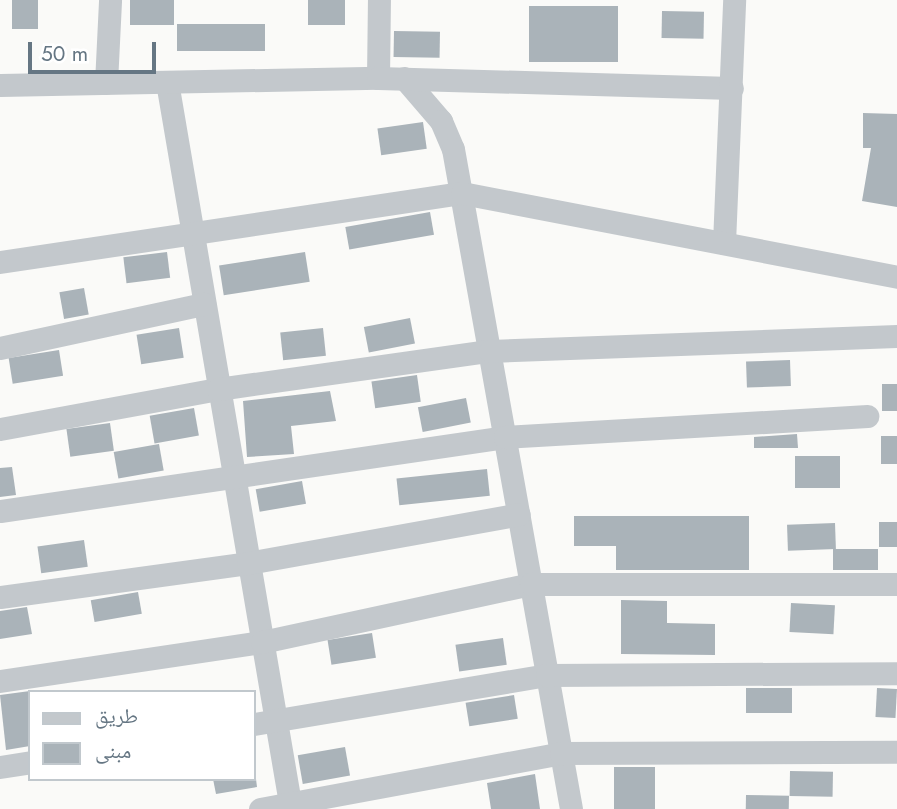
<!DOCTYPE html>
<meta charset="utf-8">
<style>
body{margin:0}
#map{position:relative;width:897px;height:809px;overflow:hidden;background:#fafaf8;font-family:Jost,"Noto Naskh Arabic",sans-serif}
div>[style]{position:absolute}
[style*='--x']{left:calc(var(--x)*1px);top:calc(var(--y)*1px);width:calc(var(--w)*1px);rotate:calc(var(--a)*1deg)}
.building>*{inset:0;background:#aab3b9;transform-origin:0 0}
.minor>*{height:23px;margin:-11.5px;padding:0 11.5px;transform-origin:11.5px;border-radius:11.5px;background:#c3c8cc}
span{translate:-50% -50%;white-space:nowrap;text-align:center;line-height:1.15;-webkit-text-stroke:7px #fff;paint-order:stroke}
.legend{position:absolute;left:28px;top:690px;width:228px;height:91px;box-sizing:border-box;background:#fff;border:2px solid #c1c8cd;margin:0;padding:9px 12px;list-style:none;font-size:21px;color:#657683}
.legend li{display:flex;align-items:center;gap:14px;height:35px}
.legend b{width:35px;border:2px solid #c1c8cd}
.scale{position:absolute;left:28px;top:42px;width:128px;height:32px;box-sizing:border-box;border:4px solid #657683;border-top:0;padding-left:9px;font-size:21px;line-height:24px;white-space:nowrap;color:#657683;-webkit-text-stroke:5px #fff;paint-order:stroke}
</style>
<div id="map">
<div class="building">
<div style="left:38px;top:0;width:29px;height:26px;rotate:90deg"></div>
<div style="left:130px;top:0;width:44px;height:25px"></div>
<div style="left:308px;top:0;width:37px;height:25px"></div>
<div style="left:529px;top:6px;width:89px;height:56px"></div>
<div style="left:662px;top:11px;width:42px;height:27px;rotate:1deg"></div>
<div style="left:177px;top:24px;width:88px;height:27px"></div>
<div style="left:394px;top:31px;width:46px;height:26px;rotate:1deg"></div>
<div style="clip-path:polygon(863px 113px,897px 114px,897px 207px,862px 201px,871px 148px,863px 148px)"></div>
<div style="left:423px;top:122px;width:27px;height:46px;rotate:82deg"></div>
<div style="left:430px;top:212px;width:23px;height:86px;rotate:80deg"></div>
<div style="left:167px;top:252px;width:26px;height:44px;rotate:83deg"></div>
<div style="left:305px;top:252px;width:30px;height:87px;rotate:81deg"></div>
<div style="left:84px;top:288px;width:27px;height:25px;rotate:80deg"></div>
<div style="left:410px;top:318px;width:26px;height:47px;rotate:79deg"></div>
<div style="left:179px;top:328px;width:30px;height:43px;rotate:81deg"></div>
<div style="left:323px;top:328px;width:28px;height:43px;rotate:84deg"></div>
<div style="left:59px;top:350px;width:26px;height:51px;rotate:81deg"></div>
<div style="left:790px;top:360px;width:26px;height:44px;rotate:88deg"></div>
<div style="left:417px;top:375px;width:27px;height:46px;rotate:82deg"></div>
<div style="left:882px;top:384px;width:15px;height:27px"></div>
<div style="clip-path:polygon(330px 391px,336px 421px,291px 426px,294px 454px,247px 457px,243px 401px)"></div>
<div style="left:466px;top:398px;width:25px;height:49px;rotate:79deg"></div>
<div style="left:194px;top:408px;width:28px;height:45px;rotate:80deg"></div>
<div style="left:110px;top:423px;width:28px;height:44px;rotate:82deg"></div>
<div style="clip-path:polygon(797px 434px,798px 448px,754px 448px,754px 437px)"></div>
<div style="left:897px;top:436px;width:28px;height:16px;rotate:90deg"></div>
<div style="left:159px;top:444px;width:27px;height:46px;rotate:80deg"></div>
<div style="left:840px;top:456px;width:32px;height:45px;rotate:90deg"></div>
<div style="clip-path:polygon(12px 467px,16px 495px,0 497px,0 468px)"></div>
<div style="left:487px;top:469px;width:27px;height:91px;rotate:84deg"></div>
<div style="left:302px;top:481px;width:23px;height:47px;rotate:80deg"></div>
<div style="clip-path:polygon(574px 516px,749px 516px,749px 570px,616px 570px,616px 546px,574px 546px)"></div>
<div style="left:897px;top:522px;width:25px;height:18px;rotate:90deg"></div>
<div style="left:835px;top:523px;width:26px;height:48px;rotate:88deg"></div>
<div style="left:84px;top:540px;width:27px;height:47px;rotate:82deg"></div>
<div style="left:878px;top:549px;width:21px;height:45px;rotate:90deg"></div>
<div style="left:138px;top:592px;width:22px;height:48px;rotate:80deg"></div>
<div style="clip-path:polygon(621px 600px,667px 601px,667px 623px,715px 624px,715px 655px,621px 654px)"></div>
<div style="left:791px;top:603px;width:44px;height:29px;rotate:3deg"></div>
<div style="clip-path:polygon(27px 607px,32px 634px,0 639px,0 611px)"></div>
<div style="left:372px;top:633px;width:25px;height:45px;rotate:81deg"></div>
<div style="left:503px;top:638px;width:27px;height:48px;rotate:82deg"></div>
<div style="left:746px;top:688px;width:46px;height:25px"></div>
<div style="left:877px;top:688px;width:20px;height:29px;rotate:3deg"></div>
<div style="clip-path:polygon(30px 691px,30px 746px,6px 750px,0 695px)"></div>
<div style="left:514px;top:695px;width:24px;height:49px;rotate:81deg"></div>
<div style="left:345px;top:747px;width:29px;height:48px;rotate:80deg"></div>
<div style="left:614px;top:767px;width:41px;height:42px"></div>
<div style="left:790px;top:771px;width:43px;height:25px;rotate:1deg"></div>
<div style="clip-path:polygon(535px 774px,540px 809px,491px 809px,487px 783px)"></div>
<div style="clip-path:polygon(213px 779px,256px 779px,257px 787px,216px 794px)"></div>
<div style="left:746px;top:795px;width:43px;height:14px;rotate:1deg"></div>
</div>
<div class="minor">
<div style="--x:378;--y:78;--w:78;--a:-89.3"></div>
<div style="--x:404;--y:78;--w:57;--a:49.3"></div>
<div style="--x:441;--y:121;--w:30;--a:67"></div>
<div style="--x:453;--y:149;--w:670;--a:79.86"></div>
<div style="--x:167;--y:82;--w:737;--a:80.32"></div>
<div style="--x:106;--y:83;--w:83;--a:-87.2"></div>
<div style="--x:0;--y:85;--w:378;--a:-1.1"></div>
<div style="--x:378;--y:78;--w:354;--a:1.6"></div>
<div style="--x:724;--y:243;--w:243;--a:-87.6"></div>
<div style="--x:0;--y:262;--w:467;--a:-8.5"></div>
<div style="--x:462;--y:193;--w:443;--a:10.9"></div>
<div style="--x:0;--y:348;--w:209;--a:-12.2"></div>
<div style="--x:0;--y:429;--w:222;--a:-10.4"></div>
<div style="--x:218;--y:389;--w:275;--a:-8"></div>
<div style="--x:490;--y:351;--w:407;--a:-2.1"></div>
<div style="--x:0;--y:511;--w:510;--a:-8.34"></div>
<div style="--x:505;--y:437;--w:363;--a:-3.3"></div>
<div style="--x:0;--y:597;--w:250;--a:-7.8"></div>
<div style="--x:248;--y:563;--w:275;--a:-10.2"></div>
<div style="--x:0;--y:681;--w:265;--a:-8.5"></div>
<div style="--x:262;--y:642;--w:275;--a:-12.2"></div>
<div style="--x:531;--y:584;--w:366;--a:0"></div>
<div style="--x:254;--y:724;--w:297;--a:-9.5"></div>
<div style="--x:547;--y:675;--w:350;--a:-0.3"></div>
<div style="--x:0;--y:767;--w:30;--a:-9"></div>
<div style="--x:260;--y:809;--w:306;--a:-10.5"></div>
<div style="--x:561;--y:753;--w:336;--a:-0.2"></div>
</div>
<ul class="legend">
<li><b style="height:9px;background:#c3c8cc"></b>طريق</li>
<li><b style="height:19px;background:#aab3b9"></b>مبنى</li>
</ul>
<div class="scale">50 m</div>
</div>
